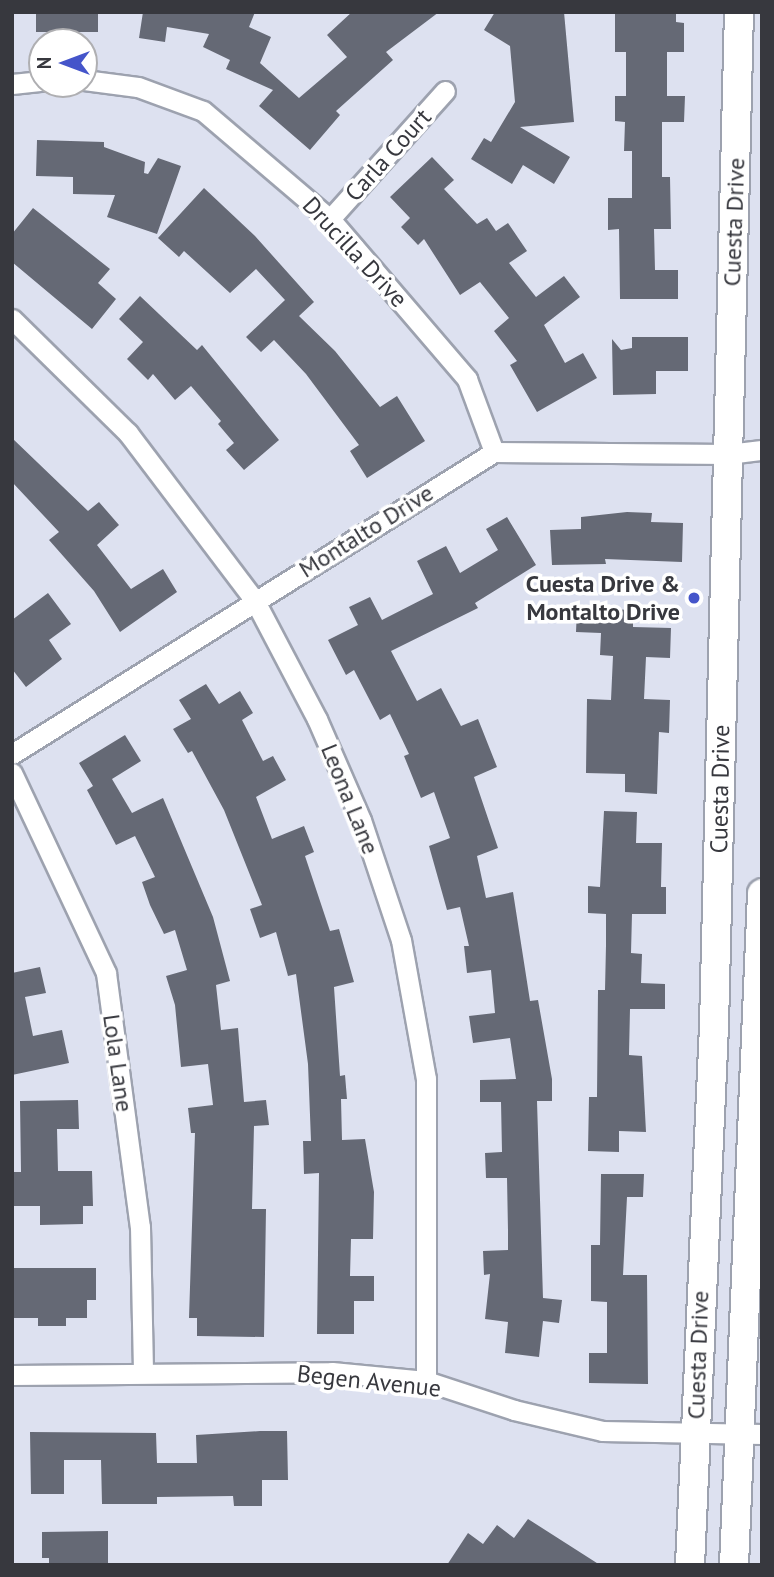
<!DOCTYPE html>
<style>
body{margin:0}
#map{position:relative;width:774px;height:1577px;overflow:hidden;background:#dde1f0;font-family:"PT Sans",sans-serif}
div>[style]{position:absolute}
[style*='--x']{left:calc(var(--x)*1px);top:calc(var(--y)*1px);width:calc(var(--w)*1px);rotate:calc(var(--a)*1deg)}
.building>*{inset:0;background:#656975;transform-origin:0 0}
.roads{filter:drop-shadow(2px 0 #9da2af) drop-shadow(-2px 0 #9da2af) drop-shadow(0 2px #9da2af) drop-shadow(0 -2px #9da2af)}
.street>*{height:19px;margin:-9.5px;padding:0 9.5px;transform-origin:9.5px;border-radius:9.5px;background:#fff}
.secondary>*{height:28px;margin:-14px;padding:0 14px;transform-origin:14px;border-radius:14px;background:#fff}
.dots>*{width:19px;height:19px;translate:-50% -50%;box-sizing:border-box;border:4px solid #fff;border-radius:50%}
span{translate:-50% -50%;white-space:nowrap;text-align:center;line-height:1.15;-webkit-text-stroke:7px #fff;paint-order:stroke}
.street-label{font-size:24px;color:#37383e}
.poi-label{font-size:24px;color:#37383e;font-weight:700}
.right{translate:-100% -50%;text-align:right}
.frame{position:absolute;inset:0;border:14px solid #37383e;pointer-events:none}
.north{position:absolute;left:28px;top:28px;width:70px;height:70px;box-sizing:border-box;background:#fff;border:2px solid #afafb2;border-radius:50%;rotate:270deg;font-size:19px;font-weight:700;line-height:28px;text-align:center;color:#37383e}
.north::after{content:'';display:block;margin:auto;width:24px;height:32px;background:#4555ca;clip-path:polygon(50% 0,100% 100%,50% 72%,0 100%)}
</style>
<div id="map">
<div class="building">
<div style="left:36px;top:12px;width:62px;height:20px"></div>
<div style="clip-path:polygon(143px 12px,255px 12px,249px 27px,271px 37px,260px 63px,299px 98px,347px 57px,327px 35px,352px 12px,439px 12px,386px 52px,393px 60px,336px 111px,340px 115px,310px 150px,259px 106px,273px 90px,226px 69px,230px 60px,203px 47px,209px 34px,167px 27px,165px 42px,139px 38px)"></div>
<div style="clip-path:polygon(495px 12px,564px 12px,574px 122px,520px 127px,570px 157px,554px 184px,523px 165px,512px 184px,471px 159px,484px 138px,491px 142px,515px 102px,510px 46px,484px 30px)"></div>
<div style="clip-path:polygon(615px 12px,676px 12px,676px 22px,684px 23px,684px 52px,667px 52px,667px 96px,685px 96px,684px 122px,662px 122px,662px 177px,670px 177px,671px 229px,654px 229px,655px 270px,678px 270px,678px 299px,620px 299px,619px 229px,608px 230px,608px 198px,632px 198px,632px 151px,624px 151px,625px 122px,615px 121px,615px 96px,626px 96px,626px 52px,615px 52px)"></div>
<div style="clip-path:polygon(37px 140px,104px 142px,104px 147px,145px 162px,144px 173px,148px 174px,158px 158px,181px 166px,157px 234px,107px 217px,115px 195px,73px 194px,73px 177px,36px 176px)"></div>
<div style="clip-path:polygon(432px 157px,454px 180px,444px 189px,477px 224px,487px 218px,496px 231px,508px 223px,527px 251px,509px 263px,536px 297px,564px 276px,580px 297px,544px 325px,565px 363px,583px 353px,597px 378px,537px 412px,510px 365px,517px 361px,494px 331px,509px 318px,480px 282px,460px 295px,424px 239px,418px 245px,401px 227px,410px 218px,390px 197px)"></div>
<div style="clip-path:polygon(204px 188px,255px 236px,314px 302px,299px 316px,335px 351px,380px 407px,397px 396px,425px 441px,367px 478px,350px 451px,359px 445px,306px 374px,274px 340px,261px 352px,246px 337px,285px 300px,256px 269px,230px 293px,184px 251px,179px 257px,158px 238px)"></div>
<div style="clip-path:polygon(33px 208px,110px 269px,98px 283px,116px 299px,92px 329px,12px 262px,12px 234px)"></div>
<div style="clip-path:polygon(140px 296px,197px 350px,202px 345px,279px 440px,244px 470px,226px 450px,234px 443px,218px 424px,221px 421px,191px 386px,175px 400px,153px 374px,148px 380px,127px 359px,143px 342px,119px 319px)"></div>
<div style="clip-path:polygon(632px 337px,688px 337px,688px 371px,656px 371px,656px 394px,613px 395px,612px 339px,621px 350px,632px 348px)"></div>
<div style="clip-path:polygon(12px 438px,88px 511px,99px 502px,119px 525px,97px 545px,131px 589px,163px 569px,177px 592px,120px 632px,94px 591px,49px 540px,59px 532px,12px 482px)"></div>
<div style="clip-path:polygon(627px 512px,652px 513px,651px 522px,683px 523px,682px 562px,605px 559px,606px 564px,552px 565px,550px 530px,581px 529px,581px 517px)"></div>
<div style="clip-path:polygon(507px 517px,536px 565px,475px 603px,478px 608px,391px 651px,417px 701px,441px 688px,461px 726px,478px 719px,497px 767px,474px 777px,498px 848px,477px 856px,486px 898px,513px 892px,530px 1001px,538px 1000px,552px 1079px,552px 1101px,537px 1101px,543px 1298px,562px 1300px,559px 1323px,543px 1321px,539px 1357px,505px 1353px,508px 1322px,485px 1319px,490px 1274px,484px 1275px,483px 1251px,508px 1250px,508px 1231px,507px 1178px,486px 1178px,485px 1153px,502px 1152px,501px 1102px,480px 1102px,480px 1080px,516px 1079px,510px 1038px,473px 1043px,469px 1016px,495px 1013px,491px 970px,467px 973px,464px 946px,469px 946px,460px 907px,447px 910px,429px 846px,450px 838px,434px 792px,421px 798px,404px 756px,409px 754px,390px 714px,380px 720px,354px 670px,346px 675px,328px 640px,358px 625px,349px 607px,370px 597px,382px 620px,433px 594px,417px 561px,446px 546px,460px 573px,498px 550px,486px 529px)"></div>
<div style="clip-path:polygon(48px 593px,71px 624px,49px 640px,62px 659px,26px 687px,12px 669px,12px 620px)"></div>
<div style="clip-path:polygon(577px 608px,633px 610px,633px 627px,671px 628px,670px 658px,646px 657px,644px 699px,670px 700px,669px 733px,659px 732px,657px 794px,625px 792px,625px 774px,586px 773px,587px 699px,611px 700px,613px 656px,600px 655px,601px 633px,576px 632px)"></div>
<div style="clip-path:polygon(206px 684px,219px 704px,240px 691px,253px 713px,242px 720px,263px 761px,273px 756px,286px 780px,256px 797px,272px 839px,304px 826px,314px 852px,305px 856px,330px 931px,339px 929px,354px 982px,334px 987px,340px 1076px,345px 1075px,347px 1099px,341px 1099px,342px 1140px,365px 1139px,374px 1192px,373px 1239px,351px 1239px,350px 1276px,374px 1276px,374px 1301px,354px 1301px,354px 1334px,317px 1334px,319px 1173px,304px 1174px,303px 1141px,311px 1141px,308px 1064px,296px 974px,288px 976px,276px 932px,260px 938px,250px 909px,262px 905px,224px 810px,192px 751px,188px 753px,173px 729px,191px 719px,179px 700px)"></div>
<div style="clip-path:polygon(125px 735px,141px 761px,112px 779px,132px 813px,163px 798px,213px 917px,230px 981px,216px 985px,221px 1030px,238px 1028px,244px 1102px,266px 1100px,269px 1125px,254px 1126px,252px 1209px,266px 1209px,264px 1337px,197px 1336px,197px 1318px,189px 1318px,195px 1133px,191px 1133px,188px 1108px,213px 1105px,208px 1064px,181px 1067px,175px 1005px,166px 976px,187px 970px,175px 930px,164px 934px,150px 905px,142px 882px,155px 877px,135px 836px,116px 845px,87px 790px,93px 786px,79px 763px)"></div>
<div style="clip-path:polygon(604px 811px,637px 812px,636px 843px,662px 843px,661px 887px,666px 887px,666px 914px,632px 914px,631px 953px,642px 954px,641px 983px,665px 984px,665px 1009px,630px 1009px,629px 1055px,642px 1056px,646px 1132px,619px 1131px,619px 1152px,588px 1151px,589px 1097px,597px 1097px,598px 990px,605px 990px,606px 945px,606px 914px,588px 913px,588px 886px,600px 887px)"></div>
<div style="clip-path:polygon(40px 967px,46px 993px,25px 997px,33px 1036px,62px 1030px,69px 1063px,12px 1075px,12px 973px)"></div>
<div style="clip-path:polygon(78px 1100px,79px 1129px,57px 1129px,58px 1171px,92px 1171px,93px 1206px,83px 1206px,83px 1224px,40px 1225px,40px 1206px,14px 1206px,14px 1172px,21px 1172px,20px 1101px)"></div>
<div style="clip-path:polygon(601px 1174px,644px 1174px,643px 1197px,627px 1197px,623px 1275px,647px 1275px,648px 1384px,589px 1383px,589px 1353px,607px 1353px,607px 1302px,591px 1301px,591px 1245px,600px 1245px)"></div>
<div style="clip-path:polygon(12px 1268px,96px 1268px,96px 1300px,87px 1300px,87px 1318px,66px 1318px,66px 1326px,38px 1326px,38px 1318px,12px 1318px)"></div>
<div style="clip-path:polygon(260px 1431px,287px 1431px,288px 1480px,262px 1480px,262px 1506px,234px 1506px,233px 1496px,157px 1497px,157px 1504px,102px 1504px,101px 1460px,64px 1460px,64px 1494px,31px 1494px,30px 1432px,156px 1433px,157px 1463px,197px 1463px,196px 1435px)"></div>
<div style="clip-path:polygon(528px 1519px,600px 1565px,447px 1565px,468px 1533px,483px 1544px,497px 1525px,514px 1538px)"></div>
<div style="clip-path:polygon(108px 1531px,108px 1565px,49px 1565px,49px 1558px,42px 1558px,42px 1532px)"></div>
</div>
<div class="roads">
<div class="street">
<div style="--x:84;--y:80;--w:54;--a:7.4"></div>
<div style="--x:138;--y:87;--w:69;--a:20.3"></div>
<div style="--x:203;--y:111;--w:167;--a:40.4"></div>
<div style="--x:330;--y:219;--w:211;--a:49.4"></div>
<div style="--x:467;--y:379;--w:78;--a:69.7"></div>
<div style="--x:12;--y:84;--w:30;--a:-6"></div>
<div style="--x:330;--y:219;--w:172;--a:-48.1"></div>
<div style="--x:12;--y:319;--w:163;--a:44.5"></div>
<div style="--x:128;--y:433;--w:211;--a:52.9"></div>
<div style="--x:255;--y:601;--w:133;--a:62.3"></div>
<div style="--x:317;--y:719;--w:110;--a:66.5"></div>
<div style="--x:361;--y:820;--w:126;--a:71.6"></div>
<div style="--x:401;--y:940;--w:141;--a:79.8"></div>
<div style="--x:426;--y:1079;--w:302;--a:90"></div>
<div style="--x:12;--y:754;--w:569;--a:-32.07"></div>
<div style="--x:494;--y:452;--w:234;--a:0.5"></div>
<div style="--x:728;--y:454;--w:34;--a:-7"></div>
<div style="--x:12;--y:773;--w:221;--a:64.8"></div>
<div style="--x:106;--y:973;--w:256;--a:82.4"></div>
<div style="--x:140;--y:1227;--w:146;--a:88.8"></div>
<div style="--x:12;--y:1375;--w:320;--a:-0.5"></div>
<div style="--x:332;--y:1372;--w:94;--a:5.5"></div>
<div style="--x:426;--y:1381;--w:93;--a:18.2"></div>
<div style="--x:514;--y:1410;--w:90;--a:13.4"></div>
<div style="--x:602;--y:1431;--w:160;--a:1.1"></div>
</div>
<div class="secondary">
<div style="--x:690;--y:1565;--w:540;--a:-87.45"></div>
<div style="--x:714;--y:1026;--w:1014;--a:-88.59"></div>
<div style="--x:734;--y:1565;--w:672;--a:-87.61"></div>
</div>
</div>
<div class="dots">
<div style="left:694px;top:598px;background:#4555ca"></div>
</div>
<div class="street-label">
<span style="left:388px;top:155px;rotate:-48deg">Carla Court</span>
<span style="left:734px;top:222px;rotate:-88deg">Cuesta Drive</span>
<span style="left:355px;top:252px;rotate:47deg">Drucilla Drive</span>
<span style="left:366px;top:531px;rotate:-32deg">Montalto Drive</span>
<span style="left:720px;top:789px;rotate:-89deg">Cuesta Drive</span>
<span style="left:350px;top:799px;rotate:68deg">Leona Lane</span>
<span style="left:118px;top:1063px;rotate:82deg">Lola Lane</span>
<span style="left:698px;top:1355px;rotate:-88deg">Cuesta Drive</span>
<span style="left:369px;top:1381px;rotate:6deg">Begen Avenue</span>
</div>
<div class="poi-label">
<span class="right" style="left:680px;top:598px">Cuesta Drive &amp;<br>Montalto Drive</span>
</div>
<div class="frame"></div>
<div class="north">N</div>
</div>
